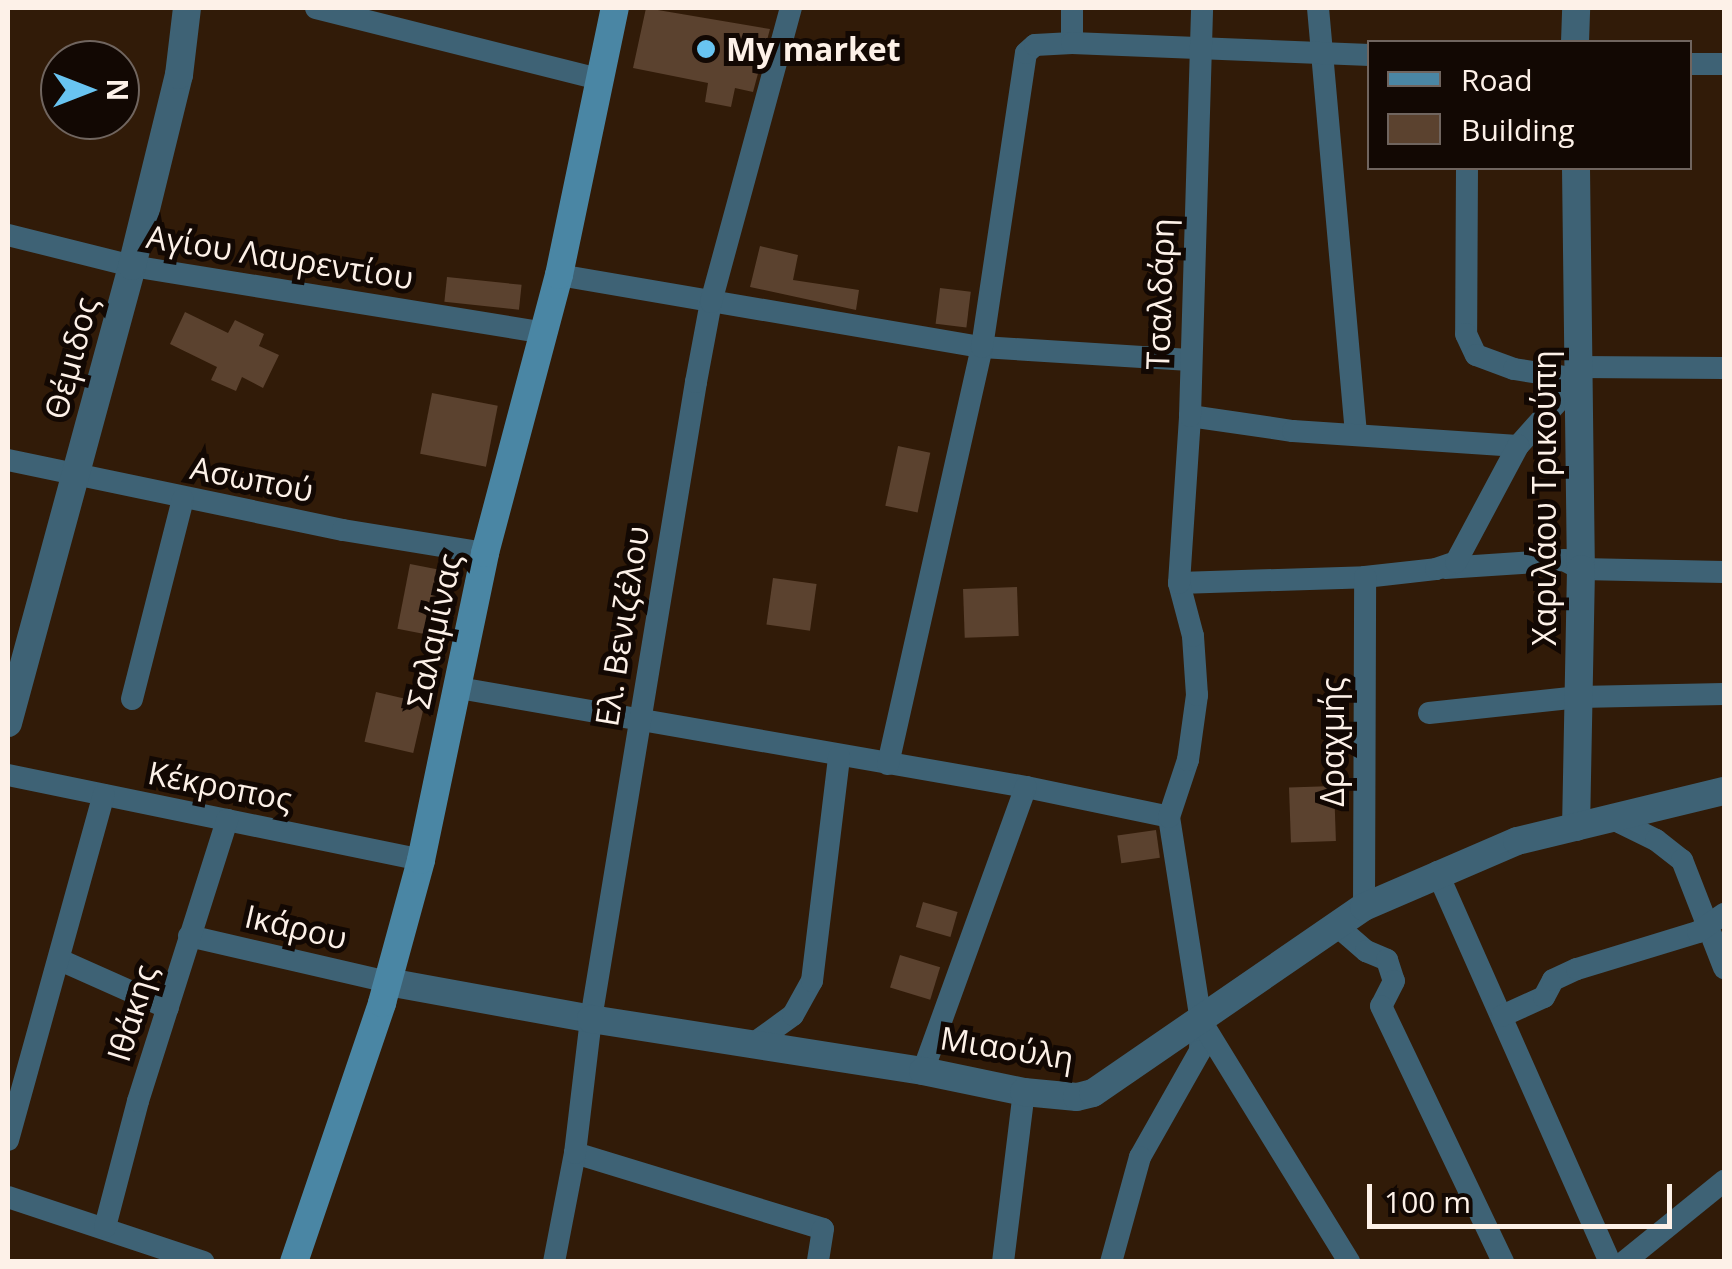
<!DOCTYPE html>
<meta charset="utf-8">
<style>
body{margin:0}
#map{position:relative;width:1732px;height:1269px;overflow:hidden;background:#311b08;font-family:"Open Sans",sans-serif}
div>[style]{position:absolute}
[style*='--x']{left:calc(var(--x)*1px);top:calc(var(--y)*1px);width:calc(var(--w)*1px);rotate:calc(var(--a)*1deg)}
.building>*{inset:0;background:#5b422f;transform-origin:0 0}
.minor>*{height:22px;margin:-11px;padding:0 11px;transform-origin:11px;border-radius:11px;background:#3e6275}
.tertiary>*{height:28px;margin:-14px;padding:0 14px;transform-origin:14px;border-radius:14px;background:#3e6275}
.secondary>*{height:28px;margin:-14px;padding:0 14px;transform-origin:14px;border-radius:14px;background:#4a86a4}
.dots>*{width:28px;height:28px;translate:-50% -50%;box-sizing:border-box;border:5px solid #120803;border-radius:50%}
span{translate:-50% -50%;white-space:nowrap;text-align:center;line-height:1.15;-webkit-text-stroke:10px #120803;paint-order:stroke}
.poi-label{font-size:32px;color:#fdf1e8;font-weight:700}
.left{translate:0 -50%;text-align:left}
.street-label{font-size:32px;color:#fdf1e8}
.frame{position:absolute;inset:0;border:10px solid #fdf1e8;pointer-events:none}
.legend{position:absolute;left:1367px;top:40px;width:325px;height:130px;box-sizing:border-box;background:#120803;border:2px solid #70655f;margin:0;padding:12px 18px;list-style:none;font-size:30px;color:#fdf1e8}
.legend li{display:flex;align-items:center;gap:20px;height:50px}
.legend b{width:50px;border:2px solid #70655f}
.north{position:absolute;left:40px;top:40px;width:100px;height:100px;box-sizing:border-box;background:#120803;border:2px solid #70655f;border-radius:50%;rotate:90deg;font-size:28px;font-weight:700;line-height:40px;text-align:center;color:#fdf1e8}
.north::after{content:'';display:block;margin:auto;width:35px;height:45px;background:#69c4f1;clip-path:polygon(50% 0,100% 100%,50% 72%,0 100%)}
.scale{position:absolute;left:1367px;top:1184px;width:305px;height:45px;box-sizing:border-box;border:5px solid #fdf1e8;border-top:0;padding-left:12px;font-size:30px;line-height:35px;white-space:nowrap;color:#fdf1e8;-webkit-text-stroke:8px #120803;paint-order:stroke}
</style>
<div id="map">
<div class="building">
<div style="clip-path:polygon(646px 8px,770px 29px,753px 92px,735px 88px,731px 107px,705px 102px,708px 83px,633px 68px)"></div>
<div style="clip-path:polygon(760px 246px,798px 255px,793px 280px,859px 290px,856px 310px,750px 287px)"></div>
<div style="left:447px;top:277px;width:75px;height:25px;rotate:6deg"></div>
<div style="left:940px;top:288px;width:31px;height:36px;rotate:7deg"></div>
<div style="clip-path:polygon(185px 312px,228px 333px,235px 320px,264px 334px,259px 346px,279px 355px,263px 388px,242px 377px,236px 391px,211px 380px,217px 367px,170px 344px)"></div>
<div style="left:432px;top:393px;width:67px;height:62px;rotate:11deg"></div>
<div style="left:898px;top:446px;width:33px;height:61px;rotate:12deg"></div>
<div style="left:410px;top:564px;width:47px;height:66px;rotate:11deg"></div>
<div style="left:773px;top:578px;width:44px;height:47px;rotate:8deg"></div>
<div style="left:1017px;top:587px;width:49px;height:54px;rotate:88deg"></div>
<div style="left:376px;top:692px;width:50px;height:51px;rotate:13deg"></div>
<div style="left:1334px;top:786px;width:55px;height:45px;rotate:88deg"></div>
<div style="left:1156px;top:830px;width:28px;height:39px;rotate:82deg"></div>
<div style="left:923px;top:902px;width:36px;height:26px;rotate:16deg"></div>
<div style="left:900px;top:955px;width:42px;height:34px;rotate:17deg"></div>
</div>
<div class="minor">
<div style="--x:316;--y:8;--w:292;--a:14.1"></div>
<div style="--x:1318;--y:8;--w:427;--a:84.9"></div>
<div style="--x:1072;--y:43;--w:35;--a:-90"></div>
<div style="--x:1690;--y:64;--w:34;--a:0"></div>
<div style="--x:1467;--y:168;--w:166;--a:90.3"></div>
<div style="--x:1466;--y:334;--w:23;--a:65"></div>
<div style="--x:1476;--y:355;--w:40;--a:20.2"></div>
<div style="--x:1514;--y:369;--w:59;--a:8.8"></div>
<div style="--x:8;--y:235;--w:128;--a:14"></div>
<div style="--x:132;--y:266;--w:418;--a:9.2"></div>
<div style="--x:559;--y:275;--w:429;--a:9.7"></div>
<div style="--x:982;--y:347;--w:208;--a:3.6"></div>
<div style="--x:1190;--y:416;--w:104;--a:8.3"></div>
<div style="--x:1293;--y:431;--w:225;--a:3.8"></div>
<div style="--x:1518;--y:446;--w:66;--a:-48.1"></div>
<div style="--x:1562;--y:397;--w:34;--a:-62"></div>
<div style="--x:1578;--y:367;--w:146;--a:0.4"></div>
<div style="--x:8;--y:460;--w:342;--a:11.8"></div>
<div style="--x:343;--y:530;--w:144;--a:9.2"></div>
<div style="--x:1445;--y:568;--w:119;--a:-3.8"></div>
<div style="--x:1564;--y:560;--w:19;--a:28"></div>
<div style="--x:1581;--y:569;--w:143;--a:1.2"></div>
<div style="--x:1179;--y:583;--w:186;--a:-1.8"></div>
<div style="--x:1365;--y:577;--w:71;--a:-6.4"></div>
<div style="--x:1436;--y:569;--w:21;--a:-19"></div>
<div style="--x:1456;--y:562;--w:132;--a:-61.9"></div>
<div style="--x:459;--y:688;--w:576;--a:9.9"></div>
<div style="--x:1026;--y:787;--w:146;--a:11.8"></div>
<div style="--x:1169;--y:817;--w:206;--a:81.1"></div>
<div style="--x:1201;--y:1021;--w:30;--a:92"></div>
<div style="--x:1200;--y:1051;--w:122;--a:119.5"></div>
<div style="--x:1140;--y:1157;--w:109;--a:105.4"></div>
<div style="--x:132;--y:699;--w:206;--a:-75.7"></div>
<div style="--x:1429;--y:713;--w:151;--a:-6.1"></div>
<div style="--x:1579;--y:697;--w:145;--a:-1.2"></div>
<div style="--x:888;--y:764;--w:427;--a:-77.3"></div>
<div style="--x:982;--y:347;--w:297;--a:-81.5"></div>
<div style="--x:1026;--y:53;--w:12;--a:-42"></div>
<div style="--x:1035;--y:45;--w:37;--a:-3"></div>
<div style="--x:1072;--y:43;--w:298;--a:2.3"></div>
<div style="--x:8;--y:775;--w:422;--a:11.6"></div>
<div style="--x:1169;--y:817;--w:60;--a:-71.6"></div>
<div style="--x:1188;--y:760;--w:66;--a:-82.1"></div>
<div style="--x:1197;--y:695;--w:59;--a:-93.9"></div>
<div style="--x:1193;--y:636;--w:55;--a:-104.8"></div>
<div style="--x:1179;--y:583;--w:167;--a:-86.2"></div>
<div style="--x:1190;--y:416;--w:408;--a:-88.3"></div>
<div style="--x:1611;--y:818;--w:50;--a:26.1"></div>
<div style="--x:1656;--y:840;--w:33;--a:38"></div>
<div style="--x:1682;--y:860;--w:116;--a:68.7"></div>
<div style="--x:1437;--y:872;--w:427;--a:66.1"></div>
<div style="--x:1364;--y:907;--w:330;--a:-89.8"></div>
<div style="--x:1336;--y:925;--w:40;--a:41"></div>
<div style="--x:1366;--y:951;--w:23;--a:23"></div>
<div style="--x:1387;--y:960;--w:22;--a:72"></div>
<div style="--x:1394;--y:981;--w:28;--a:117"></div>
<div style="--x:1381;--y:1006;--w:284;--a:64.5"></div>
<div style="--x:189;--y:936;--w:204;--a:13"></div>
<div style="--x:60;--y:960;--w:118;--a:24"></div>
<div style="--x:1502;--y:1016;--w:46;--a:-24.3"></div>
<div style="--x:1544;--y:997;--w:19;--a:-62"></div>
<div style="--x:1553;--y:980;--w:26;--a:-25"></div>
<div style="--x:1577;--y:969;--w:127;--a:-17"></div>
<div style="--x:1698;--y:932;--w:32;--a:-35"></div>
<div style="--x:1201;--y:1021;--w:283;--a:58.4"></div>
<div style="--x:753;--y:1044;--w:49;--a:-35.9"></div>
<div style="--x:793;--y:1015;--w:39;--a:-61"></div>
<div style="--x:812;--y:981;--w:226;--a:-83.1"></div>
<div style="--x:923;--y:1071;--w:302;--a:-70.1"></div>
<div style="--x:8;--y:1140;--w:358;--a:-74.5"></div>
<div style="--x:575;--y:1153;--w:259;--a:17"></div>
<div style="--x:823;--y:1229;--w:33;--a:99"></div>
<div style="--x:8;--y:1197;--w:206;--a:18.4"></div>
<div style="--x:105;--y:1227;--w:130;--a:-75.3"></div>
<div style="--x:138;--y:1101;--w:295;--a:-72.4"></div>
<div style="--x:554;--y:1262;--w:111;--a:-79.1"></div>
<div style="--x:575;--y:1153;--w:135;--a:-83.2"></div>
<div style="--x:591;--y:1019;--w:646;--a:-80.64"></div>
<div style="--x:696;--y:382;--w:81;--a:-79.4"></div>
<div style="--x:711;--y:302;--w:305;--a:-74.8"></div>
<div style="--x:1003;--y:1262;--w:171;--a:-83"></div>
<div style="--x:1624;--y:1262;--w:129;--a:-39"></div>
</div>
<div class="tertiary">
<div style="--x:1575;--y:42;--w:34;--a:-88"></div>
<div style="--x:1576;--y:168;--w:401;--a:89.3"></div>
<div style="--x:1581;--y:569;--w:258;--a:91.1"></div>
<div style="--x:8;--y:723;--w:474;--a:-74.8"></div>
<div style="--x:132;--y:266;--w:197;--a:-76.2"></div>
<div style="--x:179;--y:75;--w:67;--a:-83.2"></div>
<div style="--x:388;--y:982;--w:206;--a:10.3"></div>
<div style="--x:591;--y:1019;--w:336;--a:8.9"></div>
<div style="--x:923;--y:1071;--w:103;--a:11.7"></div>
<div style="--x:1024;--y:1092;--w:53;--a:5.4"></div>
<div style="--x:1077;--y:1097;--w:16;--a:-14"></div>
<div style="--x:1093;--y:1093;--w:329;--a:-34.5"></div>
<div style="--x:1364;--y:907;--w:167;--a:-23.3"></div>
<div style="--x:1517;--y:841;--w:213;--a:-13.6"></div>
</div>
<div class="secondary">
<div style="--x:294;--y:1262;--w:274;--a:-71.2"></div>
<div style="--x:382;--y:1003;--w:148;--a:-74.7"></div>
<div style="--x:421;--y:860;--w:314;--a:-78.2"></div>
<div style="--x:485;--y:553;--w:288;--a:-75.1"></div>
<div style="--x:559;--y:275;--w:273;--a:-78.2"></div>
</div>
<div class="dots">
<div style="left:706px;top:49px;background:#69c4f1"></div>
</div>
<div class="poi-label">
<span class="left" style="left:726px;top:49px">My market</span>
</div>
<div class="street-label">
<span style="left:280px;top:257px;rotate:9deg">Αγίου Λαυρεντίου</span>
<span style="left:1160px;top:294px;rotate:-88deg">Τσαλδάρη</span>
<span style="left:71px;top:358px;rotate:-75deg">Θέμιδος</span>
<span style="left:252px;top:479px;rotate:11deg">Ασωπού</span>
<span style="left:1544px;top:498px;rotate:-90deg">Χαριλάου Τρικούπη</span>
<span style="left:622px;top:626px;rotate:-81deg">Ελ. Βενιζέλου</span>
<span style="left:434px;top:631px;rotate:-78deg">Σαλαμίνας</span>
<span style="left:1332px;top:742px;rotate:-90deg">Δραχμής</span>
<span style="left:220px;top:786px;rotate:11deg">Κέκροπος</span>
<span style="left:296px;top:927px;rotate:13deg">Ικάρου</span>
<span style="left:132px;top:1013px;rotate:-73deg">Ιθάκης</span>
<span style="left:1007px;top:1048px;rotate:9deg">Μιαούλη</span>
</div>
<div class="frame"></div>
<ul class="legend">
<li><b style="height:12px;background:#4a86a4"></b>Road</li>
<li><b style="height:28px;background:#5b422f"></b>Building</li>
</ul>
<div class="north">N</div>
<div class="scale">100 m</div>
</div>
